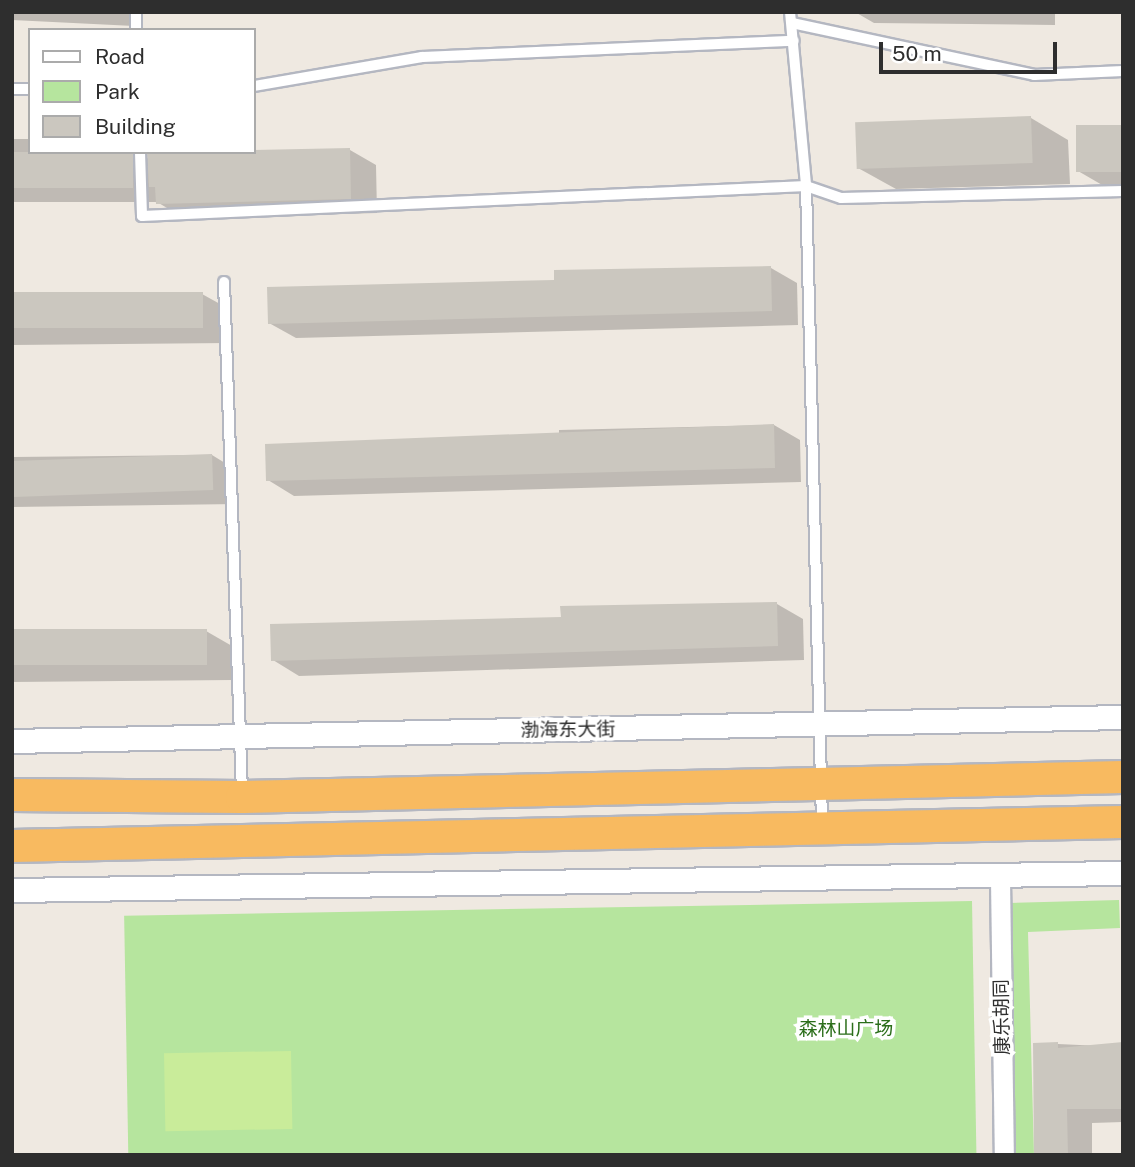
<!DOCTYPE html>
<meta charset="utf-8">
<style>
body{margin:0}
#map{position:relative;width:1135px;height:1167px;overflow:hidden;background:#efe9e1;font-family:"Public Sans","Noto Sans SC",sans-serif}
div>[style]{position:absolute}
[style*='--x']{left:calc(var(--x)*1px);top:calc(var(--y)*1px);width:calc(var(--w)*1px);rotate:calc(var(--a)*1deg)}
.green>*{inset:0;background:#b6e59e;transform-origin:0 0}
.pitch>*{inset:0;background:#c9ec9a;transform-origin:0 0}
.shadow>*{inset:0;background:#0003}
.building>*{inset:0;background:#cbc7bf;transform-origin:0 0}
.roads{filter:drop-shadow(2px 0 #b4b7c1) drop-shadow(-2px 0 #b4b7c1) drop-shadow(0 2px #b4b7c1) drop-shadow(0 -2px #b4b7c1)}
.service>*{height:10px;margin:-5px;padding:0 5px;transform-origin:5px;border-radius:5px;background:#fff}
.minor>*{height:19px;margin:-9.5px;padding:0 9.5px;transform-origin:9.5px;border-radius:9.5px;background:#fff}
.tertiary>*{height:23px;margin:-11.5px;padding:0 11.5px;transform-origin:11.5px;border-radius:11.5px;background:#fff}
.trunk>*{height:32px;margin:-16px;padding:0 16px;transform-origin:16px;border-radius:16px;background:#f8ba60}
span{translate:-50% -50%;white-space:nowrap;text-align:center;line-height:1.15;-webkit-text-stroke:7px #fff;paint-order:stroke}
.street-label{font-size:19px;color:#2e2e2e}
.park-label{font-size:19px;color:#2c6e1b}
.frame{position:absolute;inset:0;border:14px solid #2e2e2e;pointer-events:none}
.legend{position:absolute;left:28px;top:28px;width:228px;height:126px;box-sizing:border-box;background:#fff;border:2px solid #ababab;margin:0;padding:9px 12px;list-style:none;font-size:21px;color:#2e2e2e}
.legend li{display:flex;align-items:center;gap:14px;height:35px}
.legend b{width:35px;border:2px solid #ababab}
.scale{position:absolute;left:879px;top:42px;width:178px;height:32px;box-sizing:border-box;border:4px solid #2e2e2e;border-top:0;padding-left:9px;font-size:21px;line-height:24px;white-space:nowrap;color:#2e2e2e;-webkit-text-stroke:5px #fff;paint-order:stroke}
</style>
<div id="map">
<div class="green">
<div style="clip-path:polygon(1119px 900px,1120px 928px,1028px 932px,1034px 1155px,1015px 1155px,1009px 903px)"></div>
<div style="left:972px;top:901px;width:254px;height:848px;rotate:89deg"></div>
</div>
<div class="pitch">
<div style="left:291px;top:1051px;width:78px;height:127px;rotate:89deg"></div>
</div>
<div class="shadow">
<div style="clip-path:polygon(12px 12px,134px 12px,134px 26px,12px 20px)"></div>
<div style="clip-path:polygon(855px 12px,1055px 12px,1055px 25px,874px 23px)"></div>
<div style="clip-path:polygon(1031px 118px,1068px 140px,1070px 184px,896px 189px,858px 168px)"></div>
<div style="clip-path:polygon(1123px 127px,1123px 193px,1116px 193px,1078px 171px)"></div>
<div style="clip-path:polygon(12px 139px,30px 139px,30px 152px,144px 152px,151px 164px,350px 150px,376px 165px,377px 213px,184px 218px,157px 202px,12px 202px)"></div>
<div style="clip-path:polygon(771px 268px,797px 283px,798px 325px,296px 338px,269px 323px,556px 282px)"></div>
<div style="clip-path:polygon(202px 294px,229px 309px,229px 343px,12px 345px,12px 295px)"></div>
<div style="clip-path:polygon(774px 425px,800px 440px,801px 482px,294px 496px,268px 480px,559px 439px,559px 430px)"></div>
<div style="clip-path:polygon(212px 455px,238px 471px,238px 504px,12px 507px,12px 457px)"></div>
<div style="clip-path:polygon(777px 604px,803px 619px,804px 660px,299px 676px,273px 660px,562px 619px)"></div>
<div style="clip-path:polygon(206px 631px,232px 646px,233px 680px,12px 682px,12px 632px)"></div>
<div style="clip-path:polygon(1058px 1044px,1123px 1047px,1123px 1122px,1092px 1123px,1092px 1153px,1123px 1155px,1036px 1155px)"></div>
</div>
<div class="building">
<div style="left:1031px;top:116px;width:47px;height:176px;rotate:88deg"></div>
<div style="left:1123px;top:125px;width:47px;height:47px;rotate:90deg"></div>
<div style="clip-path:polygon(350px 148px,351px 199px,156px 204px,155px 187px,149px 187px,147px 152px)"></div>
<div style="left:12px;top:152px;width:121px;height:36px"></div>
<div style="clip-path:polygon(771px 266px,772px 311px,268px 324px,267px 287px,554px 280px,554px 270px)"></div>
<div style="left:203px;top:292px;width:36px;height:191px;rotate:90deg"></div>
<div style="clip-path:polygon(774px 424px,775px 468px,266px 481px,265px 444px)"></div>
<div style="left:212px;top:454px;width:36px;height:200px;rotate:88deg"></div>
<div style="clip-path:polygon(777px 602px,778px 646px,271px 661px,270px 624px,561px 617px,560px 606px)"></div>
<div style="left:207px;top:629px;width:36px;height:195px;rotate:90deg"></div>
<div style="clip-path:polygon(1058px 1042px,1058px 1048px,1123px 1042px,1123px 1109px,1067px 1109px,1068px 1155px,1034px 1155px,1033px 1043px)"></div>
</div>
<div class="roads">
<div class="service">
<div style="--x:790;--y:12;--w:175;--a:84.7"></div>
<div style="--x:806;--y:186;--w:637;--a:88.56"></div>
<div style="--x:792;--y:23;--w:248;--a:12.1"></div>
<div style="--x:1034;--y:75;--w:89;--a:-2.6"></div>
<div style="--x:136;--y:30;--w:18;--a:-90"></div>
<div style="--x:254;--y:86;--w:170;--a:-9.8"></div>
<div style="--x:422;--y:57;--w:372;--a:-2.5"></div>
<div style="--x:12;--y:89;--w:18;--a:0"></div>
<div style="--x:140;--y:152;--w:64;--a:88.2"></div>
<div style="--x:142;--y:216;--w:665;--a:-2.59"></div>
<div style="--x:806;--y:186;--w:37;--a:19"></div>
<div style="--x:841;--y:198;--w:282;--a:-1.4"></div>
<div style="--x:224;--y:282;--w:511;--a:87.98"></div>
</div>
<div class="minor">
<div style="--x:1000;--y:879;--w:276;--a:89.2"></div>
</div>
<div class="tertiary">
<div style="--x:12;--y:741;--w:1111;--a:-1.24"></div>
<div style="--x:12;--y:890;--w:1111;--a:-0.88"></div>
</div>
<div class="trunk">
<div style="--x:12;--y:795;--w:230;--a:0.5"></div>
<div style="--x:242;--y:797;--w:881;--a:-1.3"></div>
<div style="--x:12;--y:846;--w:1111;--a:-1.24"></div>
</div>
</div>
<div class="street-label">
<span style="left:568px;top:730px;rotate:-1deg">渤海东大街</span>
<span style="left:1002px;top:1017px;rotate:-91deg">康乐胡同</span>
</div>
<div class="park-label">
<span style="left:846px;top:1029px">森林山广场</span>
</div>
<div class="frame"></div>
<ul class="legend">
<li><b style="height:9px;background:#fff"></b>Road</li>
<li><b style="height:19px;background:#b6e59e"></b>Park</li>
<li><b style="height:19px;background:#cbc7bf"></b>Building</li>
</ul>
<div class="scale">50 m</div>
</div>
